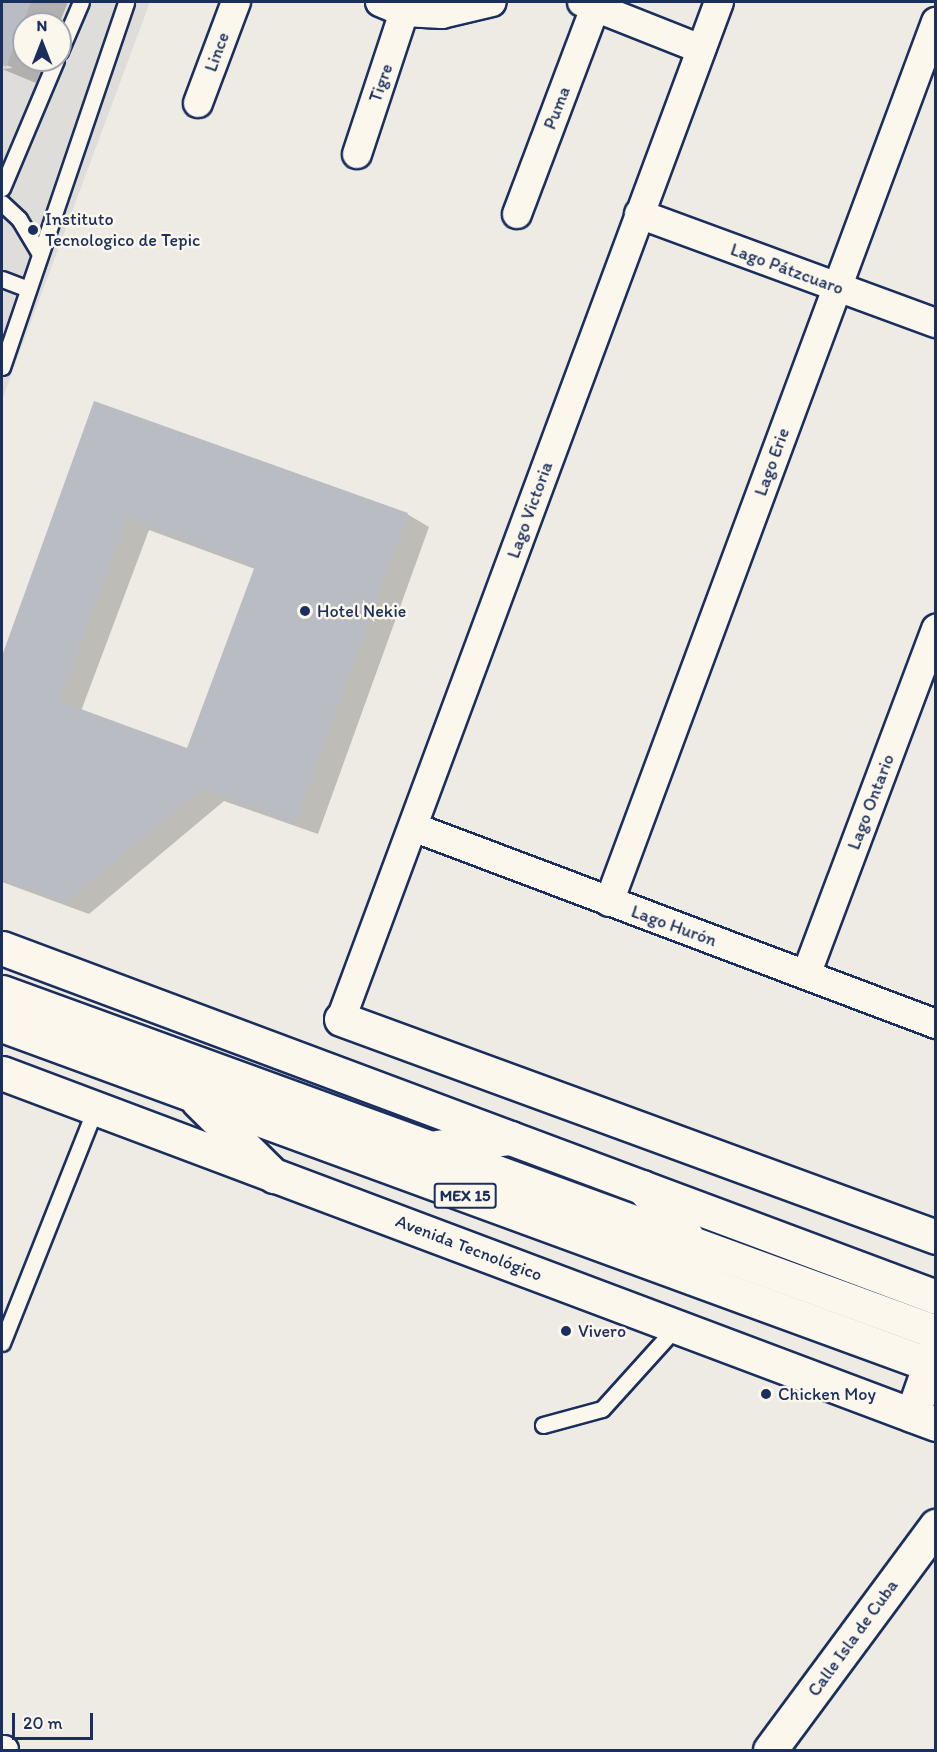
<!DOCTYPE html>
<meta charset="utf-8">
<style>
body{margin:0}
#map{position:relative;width:937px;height:1752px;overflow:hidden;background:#eeebe4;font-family:Itim,sans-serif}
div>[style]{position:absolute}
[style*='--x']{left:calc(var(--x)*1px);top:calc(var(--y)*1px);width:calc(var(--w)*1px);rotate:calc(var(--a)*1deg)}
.built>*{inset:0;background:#deddda}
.shadow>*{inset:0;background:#0003}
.building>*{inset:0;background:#b9bcc3}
.roads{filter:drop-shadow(2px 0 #1b2f5e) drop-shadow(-2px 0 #1b2f5e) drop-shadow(0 2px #1b2f5e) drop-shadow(0 -2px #1b2f5e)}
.service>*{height:15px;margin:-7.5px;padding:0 7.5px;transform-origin:7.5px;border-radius:7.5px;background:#fbf7ec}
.minor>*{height:28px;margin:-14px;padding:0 14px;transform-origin:14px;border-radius:14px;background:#fbf7ec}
.tertiary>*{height:33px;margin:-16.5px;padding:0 16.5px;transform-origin:16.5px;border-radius:16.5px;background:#fbf7ec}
.primary>*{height:33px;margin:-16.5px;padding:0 16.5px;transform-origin:16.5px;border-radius:16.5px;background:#fbf7ec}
.trunk>*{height:33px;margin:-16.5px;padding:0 16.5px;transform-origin:16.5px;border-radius:16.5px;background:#fbf7ec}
.dots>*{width:16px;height:16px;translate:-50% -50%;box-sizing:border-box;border:3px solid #fbf7ec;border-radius:50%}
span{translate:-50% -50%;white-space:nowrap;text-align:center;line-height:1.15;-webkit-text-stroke:5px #fbf7ec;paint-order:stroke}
.shield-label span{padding:2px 4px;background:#fbf7ec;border:2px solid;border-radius:4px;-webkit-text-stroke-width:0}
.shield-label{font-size:16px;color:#1b2f5e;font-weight:700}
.street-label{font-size:18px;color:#1b2f5e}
.poi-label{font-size:18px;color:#1b2f5e}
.left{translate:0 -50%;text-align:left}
.frame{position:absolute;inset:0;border:3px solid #1b2f5e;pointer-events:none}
.north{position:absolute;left:12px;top:12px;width:60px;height:60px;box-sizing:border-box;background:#fbf7ec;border:2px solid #a1a7b3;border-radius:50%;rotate:0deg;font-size:16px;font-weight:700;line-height:24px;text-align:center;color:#1b2f5e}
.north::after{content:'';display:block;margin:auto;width:21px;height:27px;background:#1b2f5e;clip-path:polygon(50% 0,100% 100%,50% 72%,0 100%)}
.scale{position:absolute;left:12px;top:1713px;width:81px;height:27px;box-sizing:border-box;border:3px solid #1b2f5e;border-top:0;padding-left:8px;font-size:18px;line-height:21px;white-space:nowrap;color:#1b2f5e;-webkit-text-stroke:4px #fbf7ec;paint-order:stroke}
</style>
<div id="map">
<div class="built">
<div style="clip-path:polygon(evenodd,2px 2px,150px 2px,2px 400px,2px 2px,24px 24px,60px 24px,60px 60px,24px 60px,24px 24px)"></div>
</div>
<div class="shadow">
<div style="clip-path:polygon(2px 2px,68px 2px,59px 24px,24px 24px,24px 60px,45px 60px,36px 83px,2px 69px,13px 68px,2px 63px)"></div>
<div style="clip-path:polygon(evenodd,95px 403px,407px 514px,429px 527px,318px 834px,224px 801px,89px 914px,2px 882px,2px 660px,95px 403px,149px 530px,255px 569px,188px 750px,81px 711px,149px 530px)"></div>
</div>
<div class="building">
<div style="clip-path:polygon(2px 2px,31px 2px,6px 67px,2px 65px)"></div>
<div style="clip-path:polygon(evenodd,94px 401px,408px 513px,295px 823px,201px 789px,66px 902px,2px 879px,2px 656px,94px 401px,127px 518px,255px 566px,187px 748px,59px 701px,127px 518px)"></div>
</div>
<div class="roads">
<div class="service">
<div style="--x:60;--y:51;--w:53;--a:-66.8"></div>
<div style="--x:2;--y:188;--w:139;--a:-67.1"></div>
<div style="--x:2;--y:203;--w:23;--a:43"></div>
<div style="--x:19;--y:219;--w:41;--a:59"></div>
<div style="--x:2;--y:279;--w:28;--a:21"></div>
<div style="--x:2;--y:367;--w:385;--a:-71.2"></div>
<div style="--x:2;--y:1343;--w:252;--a:-68.3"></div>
<div style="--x:543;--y:1425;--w:61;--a:-15.2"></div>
<div style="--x:602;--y:1409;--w:112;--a:-47.9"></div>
</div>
<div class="minor">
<div style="--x:380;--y:2;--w:26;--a:23"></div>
<div style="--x:404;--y:12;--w:38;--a:3"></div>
<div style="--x:442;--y:14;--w:51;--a:-13.5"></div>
<div style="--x:582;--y:2;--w:128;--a:21.6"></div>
<div style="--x:198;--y:103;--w:108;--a:-69.4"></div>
<div style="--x:357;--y:154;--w:150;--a:-71.7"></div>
<div style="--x:517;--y:214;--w:227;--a:-69.3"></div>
<div style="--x:639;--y:214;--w:316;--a:20.2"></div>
<div style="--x:413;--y:827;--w:559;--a:20.64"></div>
<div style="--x:609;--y:902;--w:939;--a:-69.62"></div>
<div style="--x:806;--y:975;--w:370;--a:-69.4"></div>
<div style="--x:341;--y:1019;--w:1085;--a:-69.61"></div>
<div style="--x:2;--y:1750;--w:2;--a:0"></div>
</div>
<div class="tertiary">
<div style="--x:341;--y:1019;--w:634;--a:20.12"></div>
<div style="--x:912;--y:1415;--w:72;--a:-70.6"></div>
<div style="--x:770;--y:1750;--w:279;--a:-53.5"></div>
</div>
<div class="primary">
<div style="--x:2;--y:948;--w:997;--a:20.49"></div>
<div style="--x:2;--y:1073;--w:998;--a:20.6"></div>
</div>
<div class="trunk">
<div style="--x:2;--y:992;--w:994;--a:20"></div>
<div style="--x:2;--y:1025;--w:995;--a:20.11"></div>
<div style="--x:198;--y:1101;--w:107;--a:44.6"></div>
<div style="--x:437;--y:1147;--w:74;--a:-7"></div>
<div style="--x:642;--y:1187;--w:67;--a:48"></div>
</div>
</div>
<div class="dots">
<div style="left:33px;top:230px;background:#1b2f5e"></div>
<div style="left:305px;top:611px;background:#1b2f5e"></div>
<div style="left:566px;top:1331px;background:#1b2f5e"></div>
<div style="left:766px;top:1394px;background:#1b2f5e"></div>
</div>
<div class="shield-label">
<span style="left:465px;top:1196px">MEX 15</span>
</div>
<div class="street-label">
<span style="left:217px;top:52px;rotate:-70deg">Lince</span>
<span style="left:381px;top:83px;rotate:-71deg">Tigre</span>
<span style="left:557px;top:108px;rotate:-69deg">Puma</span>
<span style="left:787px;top:269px;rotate:20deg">Lago Pátzcuaro</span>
<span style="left:772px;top:462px;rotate:-70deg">Lago Erie</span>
<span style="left:530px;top:510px;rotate:-70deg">Lago Victoria</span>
<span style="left:871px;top:802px;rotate:-69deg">Lago Ontario</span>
<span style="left:674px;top:926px;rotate:20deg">Lago Hurón</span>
<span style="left:469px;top:1248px;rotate:21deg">Avenida Tecnológico</span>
<span style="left:853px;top:1638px;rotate:-54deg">Calle Isla de Cuba</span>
</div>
<div class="poi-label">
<span class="left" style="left:45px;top:230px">Instituto<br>Tecnologico de Tepic</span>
<span class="left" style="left:317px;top:611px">Hotel Nekie</span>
<span class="left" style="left:578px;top:1331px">Vivero</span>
<span class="left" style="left:778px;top:1394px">Chicken Moy</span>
</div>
<div class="frame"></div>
<div class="north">N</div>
<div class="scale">20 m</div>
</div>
